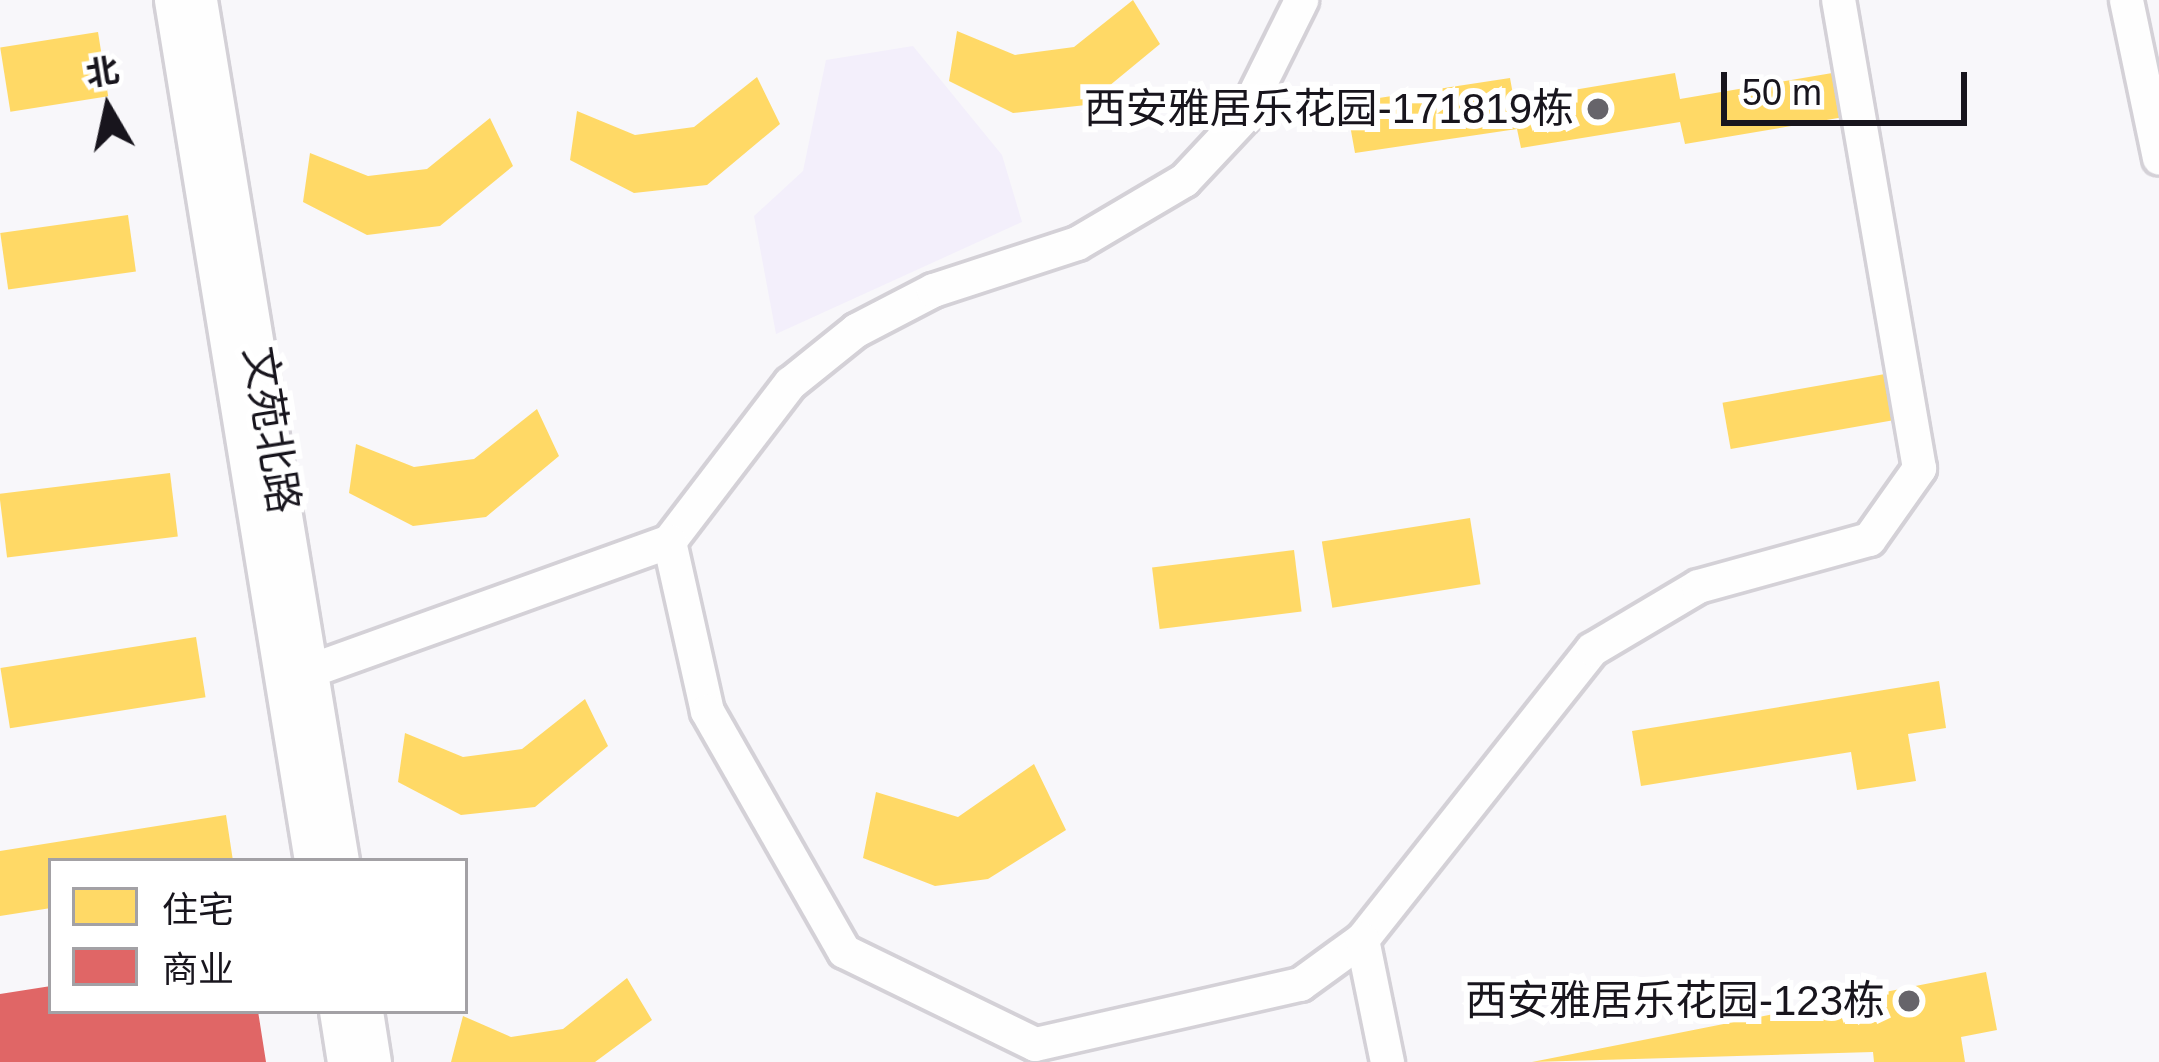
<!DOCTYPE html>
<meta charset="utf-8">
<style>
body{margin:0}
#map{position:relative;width:2159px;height:1062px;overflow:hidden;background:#f8f7fa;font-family:Arial,"Noto Sans SC",sans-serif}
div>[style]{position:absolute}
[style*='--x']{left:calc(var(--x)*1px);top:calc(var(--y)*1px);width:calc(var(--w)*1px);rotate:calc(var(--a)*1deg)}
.built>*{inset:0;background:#f3effb}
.homes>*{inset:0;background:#ffd966;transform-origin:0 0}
.shops>*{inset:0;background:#e06666}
.roads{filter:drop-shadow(3px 0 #d4d1d7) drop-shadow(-3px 0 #d4d1d7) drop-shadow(0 3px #d4d1d7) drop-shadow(0 -3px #d4d1d7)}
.minor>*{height:33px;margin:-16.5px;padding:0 16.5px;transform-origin:16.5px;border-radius:16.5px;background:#fefefe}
.dots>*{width:33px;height:33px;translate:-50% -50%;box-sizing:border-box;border:6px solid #fff;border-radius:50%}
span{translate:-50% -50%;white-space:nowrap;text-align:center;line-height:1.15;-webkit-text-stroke:12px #fff;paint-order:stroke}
.poi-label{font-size:42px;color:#18151d}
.right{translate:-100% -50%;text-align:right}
.street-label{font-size:42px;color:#18151d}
.legend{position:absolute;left:48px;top:858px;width:420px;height:156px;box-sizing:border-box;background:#fff;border:3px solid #a3a1a5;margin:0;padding:15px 21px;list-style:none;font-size:36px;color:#18151d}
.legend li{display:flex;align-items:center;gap:24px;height:60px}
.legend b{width:60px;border:3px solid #a3a1a5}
.north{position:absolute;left:48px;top:48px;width:120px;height:120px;-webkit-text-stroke:9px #fff;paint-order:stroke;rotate:351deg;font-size:33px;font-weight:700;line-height:48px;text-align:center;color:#18151d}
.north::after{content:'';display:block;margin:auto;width:42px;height:54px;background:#18151d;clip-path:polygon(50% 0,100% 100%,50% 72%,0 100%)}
.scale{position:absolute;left:1721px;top:72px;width:246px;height:54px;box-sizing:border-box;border:6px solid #18151d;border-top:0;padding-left:15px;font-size:36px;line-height:42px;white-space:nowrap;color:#18151d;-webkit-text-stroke:9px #fff;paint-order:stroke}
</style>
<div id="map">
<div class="built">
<div style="clip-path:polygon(913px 46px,1002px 155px,1022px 222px,776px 334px,754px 216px,803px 171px,826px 60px)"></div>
</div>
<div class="homes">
<div style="clip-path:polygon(1133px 0,1160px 44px,1086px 105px,1013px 113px,949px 81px,957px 31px,1015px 55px,1074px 47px)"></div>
<div style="left:98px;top:32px;width:65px;height:99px;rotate:81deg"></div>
<div style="clip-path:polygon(1844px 71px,1850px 116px,1685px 144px,1680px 122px,1521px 148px,1517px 129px,1355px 153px,1346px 103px,1510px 78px,1514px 100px,1675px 73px,1680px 99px)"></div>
<div style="clip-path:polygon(757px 77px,780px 124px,707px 185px,634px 193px,570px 160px,577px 111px,635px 135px,694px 127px)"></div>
<div style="clip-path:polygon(490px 118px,513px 166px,440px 226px,367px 235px,303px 202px,310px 153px,368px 176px,427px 169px)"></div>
<div style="left:128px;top:215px;width:57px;height:129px;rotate:82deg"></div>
<div style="left:1885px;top:374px;width:47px;height:165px;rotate:80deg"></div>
<div style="clip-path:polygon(537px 409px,559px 456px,486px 517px,413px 526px,349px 493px,356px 444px,414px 467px,474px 459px)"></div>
<div style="left:170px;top:473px;width:64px;height:172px;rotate:83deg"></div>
<div style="left:1470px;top:518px;width:67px;height:150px;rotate:81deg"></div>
<div style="left:1294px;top:550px;width:62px;height:143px;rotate:83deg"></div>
<div style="left:196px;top:637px;width:61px;height:198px;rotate:81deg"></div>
<div style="clip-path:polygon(1939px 681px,1946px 728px,1908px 734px,1916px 781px,1857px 790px,1851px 752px,1641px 786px,1632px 731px)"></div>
<div style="clip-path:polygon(585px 699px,608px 746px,535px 807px,461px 815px,398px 782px,405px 733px,463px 757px,522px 749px)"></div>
<div style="clip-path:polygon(1034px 764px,1066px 830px,988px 879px,935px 886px,863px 858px,876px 792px,958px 817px)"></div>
<div style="clip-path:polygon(226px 815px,233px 861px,51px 861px,51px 908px,0 916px,0 851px)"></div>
<div style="clip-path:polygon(1986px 972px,1997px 1030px,1961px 1037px,1965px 1062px,1874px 1062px,1873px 1052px,1532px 1062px)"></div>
<div style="clip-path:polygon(627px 978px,652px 1020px,595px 1062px,451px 1062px,463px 1016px,511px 1037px,563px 1029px)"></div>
</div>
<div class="shops">
<div style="clip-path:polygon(51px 986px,51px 1011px,258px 1011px,266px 1062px,0 1062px,0 994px)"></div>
</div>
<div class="roads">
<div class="minor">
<div style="--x:171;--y:0;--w:872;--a:80.76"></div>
<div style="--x:200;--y:0;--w:873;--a:80.63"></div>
<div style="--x:2126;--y:0;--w:161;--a:78.2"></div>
<div style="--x:669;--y:541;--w:199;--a:-52.6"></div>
<div style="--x:790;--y:383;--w:85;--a:-38.8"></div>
<div style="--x:856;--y:330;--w:87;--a:-27.5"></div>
<div style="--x:933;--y:290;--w:151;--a:-18.1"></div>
<div style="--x:1077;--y:243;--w:124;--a:-30.5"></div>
<div style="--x:1184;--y:180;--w:86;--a:-46.9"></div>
<div style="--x:1243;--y:117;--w:131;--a:-63.6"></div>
<div style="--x:311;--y:670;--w:381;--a:-19.8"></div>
<div style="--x:669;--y:541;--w:174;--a:77.4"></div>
<div style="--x:707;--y:711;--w:276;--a:60.3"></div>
<div style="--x:844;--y:951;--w:212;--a:26"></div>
<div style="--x:1035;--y:1044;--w:272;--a:-12.8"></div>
<div style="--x:1300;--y:984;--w:77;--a:-36"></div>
<div style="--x:1362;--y:939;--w:370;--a:-51.6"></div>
<div style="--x:1592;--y:649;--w:123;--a:-30.7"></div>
<div style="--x:1698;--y:586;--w:177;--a:-15.4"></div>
<div style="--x:1869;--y:539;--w:87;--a:-54.8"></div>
<div style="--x:1919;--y:468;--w:475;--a:-99.8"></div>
<div style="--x:1362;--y:939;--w:126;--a:78.5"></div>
<div style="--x:336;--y:1011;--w:52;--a:81.1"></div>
<div style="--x:366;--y:1011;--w:52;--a:81.1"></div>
</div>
</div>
<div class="dots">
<div style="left:1598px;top:109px;background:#66646a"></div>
<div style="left:1909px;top:1001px;background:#66646a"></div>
</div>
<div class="poi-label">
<span class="right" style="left:1574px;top:109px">西安雅居乐花园-171819栋</span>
<span class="right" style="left:1885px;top:1001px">西安雅居乐花园-123栋</span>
</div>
<div class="street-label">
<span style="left:271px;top:430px;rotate:81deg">文苑北路</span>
</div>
<ul class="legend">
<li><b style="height:33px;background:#ffd966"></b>住宅</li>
<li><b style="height:33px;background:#e06666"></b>商业</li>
</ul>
<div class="north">北</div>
<div class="scale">50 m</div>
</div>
